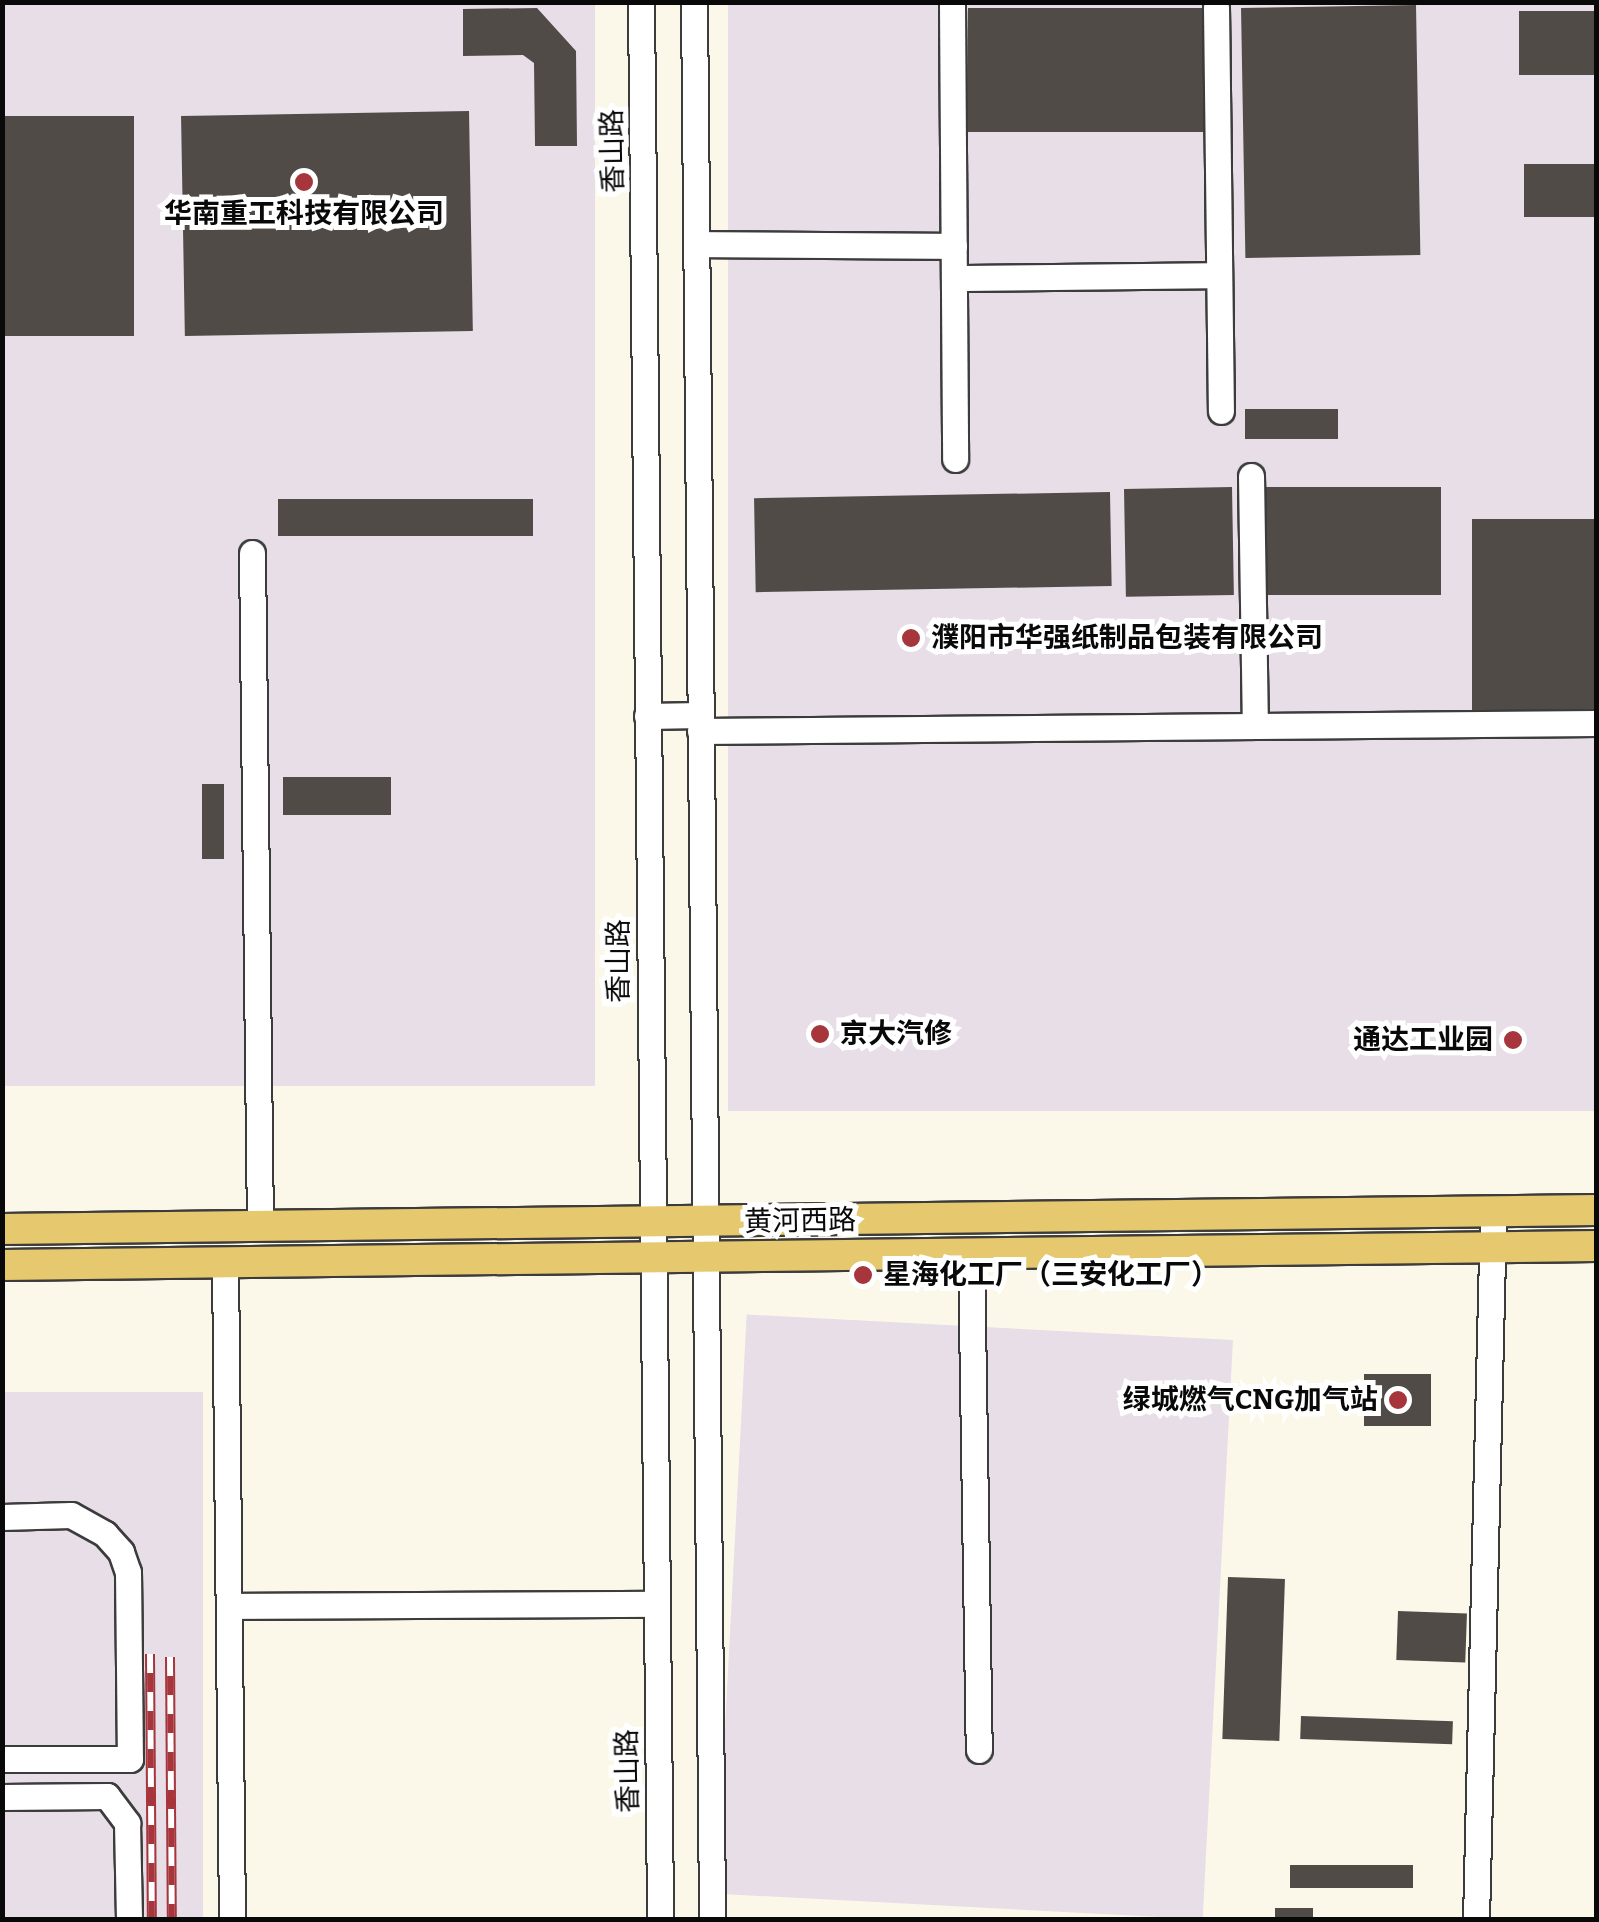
<!DOCTYPE html>
<meta charset="utf-8">
<style>
body{margin:0}
#map{position:relative;width:1599px;height:1922px;overflow:hidden;background:#fcf8e9;font-family:Bitter,"Noto Sans SC",serif}
div>[style]{position:absolute}
[style*='--x']{left:calc(var(--x)*1px);top:calc(var(--y)*1px);width:calc(var(--w)*1px);rotate:calc(var(--a)*1deg)}
.industrial>*{inset:0;background:#e7dee8;transform-origin:0 0}
.building>*{inset:0;background:#504b47;transform-origin:0 0}
.roads{filter:drop-shadow(2px 0 #3c3c3c) drop-shadow(-2px 0 #3c3c3c) drop-shadow(0 2px #3c3c3c) drop-shadow(0 -2px #3c3c3c)}
.minor>*{height:25px;margin:-12.5px;padding:0 12.5px;transform-origin:12.5px;border-radius:12.5px;background:#fff}
.major>*{height:30px;margin:-15px;padding:0 15px;transform-origin:15px;border-radius:15px;background:#e6c86f}
.rail>*{height:10px;margin-top:-5px;transform-origin:0;background:repeating-linear-gradient(90deg,#fff 0 19px,#a6353c 0 38px);box-sizing:border-box;border-block:2px solid #a6353c}
.dots>*{width:28px;height:28px;translate:-50% -50%;box-sizing:border-box;border:5px solid #fff;border-radius:50%}
span{translate:-50% -50%;white-space:nowrap;text-align:center;line-height:1.15;-webkit-text-stroke:10px #fff;paint-order:stroke}
.street-label{font-size:28px;color:#090909}
.poi-label{font-size:28px;color:#090909;font-weight:700}
.left{translate:0 -50%;text-align:left}
.right{translate:-100% -50%;text-align:right}
.frame{position:absolute;inset:0;border:5px solid #090909;pointer-events:none}
</style>
<div id="map">
<div class="industrial">
<div style="left:2px;top:3px;width:593px;height:1083px"></div>
<div style="left:728px;top:3px;width:868px;height:1108px"></div>
<div style="left:1233px;top:1340px;width:580px;height:487px;rotate:93deg"></div>
<div style="left:203px;top:1392px;width:527px;height:201px;rotate:90deg"></div>
</div>
<div class="building">
<div style="left:1416px;top:5px;width:250px;height:175px;rotate:89deg"></div>
<div style="clip-path:polygon(537px 8px,576px 51px,577px 146px,535px 146px,534px 63px,523px 55px,463px 56px,463px 9px)"></div>
<div style="left:1207px;top:8px;width:124px;height:239px;rotate:90deg"></div>
<div style="left:1519px;top:11px;width:77px;height:64px"></div>
<div style="left:469px;top:111px;width:220px;height:288px;rotate:89deg"></div>
<div style="left:2px;top:116px;width:132px;height:220px"></div>
<div style="left:1524px;top:164px;width:72px;height:53px"></div>
<div style="left:1338px;top:409px;width:30px;height:93px;rotate:90deg"></div>
<div style="left:1232px;top:487px;width:108px;height:108px;rotate:89deg"></div>
<div style="left:1261px;top:487px;width:180px;height:108px"></div>
<div style="left:1110px;top:492px;width:94px;height:356px;rotate:89deg"></div>
<div style="left:278px;top:499px;width:255px;height:37px"></div>
<div style="left:1596px;top:519px;width:195px;height:124px;rotate:90deg"></div>
<div style="left:391px;top:777px;width:38px;height:108px;rotate:90deg"></div>
<div style="left:202px;top:784px;width:22px;height:75px"></div>
<div style="left:1364px;top:1374px;width:67px;height:52px"></div>
<div style="left:1228px;top:1577px;width:57px;height:162px;rotate:2deg"></div>
<div style="left:1398px;top:1611px;width:69px;height:49px;rotate:2deg"></div>
<div style="left:1301px;top:1716px;width:152px;height:23px;rotate:2deg"></div>
<div style="left:1290px;top:1865px;width:123px;height:23px"></div>
<div style="left:1275px;top:1908px;width:38px;height:12px"></div>
</div>
<div class="roads">
<div class="minor">
<div style="--x:641;--y:2;--w:1918;--a:89.43"></div>
<div style="--x:694;--y:2;--w:1918;--a:89.46"></div>
<div style="--x:952;--y:5;--w:454;--a:89.6"></div>
<div style="--x:1216;--y:7;--w:404;--a:89.3"></div>
<div style="--x:697;--y:244;--w:257;--a:0.4"></div>
<div style="--x:954;--y:278;--w:265;--a:-0.6"></div>
<div style="--x:1251;--y:476;--w:250;--a:89.1"></div>
<div style="--x:252;--y:553;--w:674;--a:89.32"></div>
<div style="--x:647;--y:716;--w:53;--a:-1.1"></div>
<div style="--x:700;--y:731;--w:896;--a:-0.51"></div>
<div style="--x:971;--y:1255;--w:495;--a:89.1"></div>
<div style="--x:225;--y:1263;--w:657;--a:89.39"></div>
<div style="--x:2;--y:1517;--w:69;--a:-1.7"></div>
<div style="--x:71;--y:1515;--w:39;--a:29"></div>
<div style="--x:105;--y:1534;--w:24;--a:48"></div>
<div style="--x:121;--y:1552;--w:21;--a:71"></div>
<div style="--x:128;--y:1572;--w:187;--a:89.4"></div>
<div style="--x:130;--y:1759;--w:128;--a:180"></div>
<div style="--x:229;--y:1606;--w:427;--a:-0.3"></div>
<div style="--x:2;--y:1797;--w:105;--a:-0.5"></div>
<div style="--x:107;--y:1796;--w:34;--a:53"></div>
<div style="--x:127;--y:1823;--w:97;--a:88.8"></div>
<div style="--x:1476;--y:1920;--w:708;--a:-88.62"></div>
</div>
<div class="major">
<div style="--x:2;--y:1229;--w:1594;--a:-0.68"></div>
<div style="--x:2;--y:1265;--w:1594;--a:-0.68"></div>
</div>
</div>
<div class="rail">
<div style="--x:150;--y:1654;--w:266;--a:89.6"></div>
<div style="--x:170;--y:1657;--w:263;--a:89.6"></div>
</div>
<div class="dots">
<div style="left:304px;top:182px;background:#a6353c"></div>
<div style="left:911px;top:638px;background:#a6353c"></div>
<div style="left:820px;top:1034px;background:#a6353c"></div>
<div style="left:1513px;top:1040px;background:#a6353c"></div>
<div style="left:863px;top:1275px;background:#a6353c"></div>
<div style="left:1398px;top:1400px;background:#a6353c"></div>
</div>
<div class="street-label">
<span style="left:613px;top:151px;rotate:-91deg">香山路</span>
<span style="left:619px;top:961px;rotate:-90deg">香山路</span>
<span style="left:800px;top:1221px;rotate:-1deg">黄河西路</span>
<span style="left:628px;top:1771px;rotate:-91deg">香山路</span>
</div>
<div class="poi-label">
<span style="left:304px;top:214px">华南重工科技有限公司</span>
<span class="left" style="left:931px;top:638px">濮阳市华强纸制品包装有限公司</span>
<span class="left" style="left:840px;top:1034px">京大汽修</span>
<span class="right" style="left:1493px;top:1040px">通达工业园</span>
<span class="left" style="left:883px;top:1275px">星海化工厂（三安化工厂）</span>
<span class="right" style="left:1378px;top:1400px">绿城燃气CNG加气站</span>
</div>
<div class="frame"></div>
</div>
